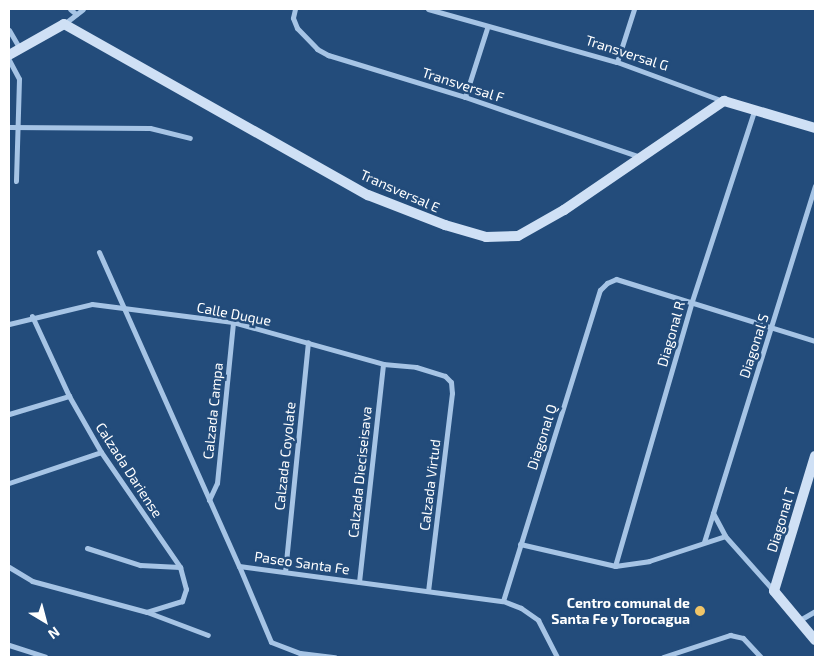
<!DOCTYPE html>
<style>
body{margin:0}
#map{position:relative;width:824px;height:666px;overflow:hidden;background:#234c7b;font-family:"Exo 2",sans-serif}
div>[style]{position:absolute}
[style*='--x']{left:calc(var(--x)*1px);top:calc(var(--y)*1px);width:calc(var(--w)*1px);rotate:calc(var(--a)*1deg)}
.street>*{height:5px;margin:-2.5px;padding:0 2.5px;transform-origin:2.5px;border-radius:2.5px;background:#a6c4e5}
.secondary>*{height:10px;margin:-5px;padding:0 5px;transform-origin:5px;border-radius:5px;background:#cfe0f5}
.dots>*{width:14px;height:14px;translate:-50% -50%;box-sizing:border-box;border:2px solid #234c7b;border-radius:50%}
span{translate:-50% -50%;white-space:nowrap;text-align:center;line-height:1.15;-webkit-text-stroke:5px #234c7b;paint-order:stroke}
.street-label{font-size:14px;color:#fff}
.poi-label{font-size:14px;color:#fff;font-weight:700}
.right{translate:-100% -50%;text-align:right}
.frame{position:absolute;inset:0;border:10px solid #fff;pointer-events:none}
.north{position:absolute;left:20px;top:596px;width:50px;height:50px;-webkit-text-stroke:4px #234c7b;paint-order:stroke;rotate:143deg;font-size:14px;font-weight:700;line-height:20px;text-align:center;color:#fff}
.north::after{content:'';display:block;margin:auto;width:18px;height:22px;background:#fff;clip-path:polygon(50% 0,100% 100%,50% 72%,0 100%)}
</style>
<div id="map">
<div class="street">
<div style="--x:70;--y:9;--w:8;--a:40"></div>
<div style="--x:295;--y:9;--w:9;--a:103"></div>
<div style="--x:293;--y:18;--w:11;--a:68"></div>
<div style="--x:297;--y:28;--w:29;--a:46"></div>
<div style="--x:317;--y:49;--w:13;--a:29"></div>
<div style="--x:328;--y:55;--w:143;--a:17"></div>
<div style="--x:465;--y:97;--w:185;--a:18.9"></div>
<div style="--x:428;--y:9;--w:196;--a:15.7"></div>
<div style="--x:617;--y:62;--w:113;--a:20.2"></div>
<div style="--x:64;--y:24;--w:24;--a:-38"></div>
<div style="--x:9;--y:30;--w:22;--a:60"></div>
<div style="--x:9;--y:60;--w:21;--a:62"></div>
<div style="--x:19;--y:79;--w:102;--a:91.7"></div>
<div style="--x:617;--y:62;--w:56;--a:-72.2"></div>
<div style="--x:465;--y:97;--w:72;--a:-72.3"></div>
<div style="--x:9;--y:127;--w:141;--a:0.4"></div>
<div style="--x:150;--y:128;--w:41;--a:14"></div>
<div style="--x:99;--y:252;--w:344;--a:66"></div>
<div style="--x:239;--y:566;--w:266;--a:7.6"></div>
<div style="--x:503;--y:601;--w:19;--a:21"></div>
<div style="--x:521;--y:608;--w:21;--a:35"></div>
<div style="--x:538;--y:620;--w:42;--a:62.8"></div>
<div style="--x:32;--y:316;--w:88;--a:65.2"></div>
<div style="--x:69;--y:396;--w:64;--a:60.3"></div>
<div style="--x:101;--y:452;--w:140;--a:55.5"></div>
<div style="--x:180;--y:567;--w:23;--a:75"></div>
<div style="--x:186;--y:589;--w:13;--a:108"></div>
<div style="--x:182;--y:601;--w:37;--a:163"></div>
<div style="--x:9;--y:324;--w:85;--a:-13.5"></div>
<div style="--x:92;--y:304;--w:142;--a:7.3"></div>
<div style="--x:233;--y:322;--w:156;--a:15.6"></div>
<div style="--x:383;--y:364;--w:33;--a:5"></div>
<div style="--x:416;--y:367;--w:30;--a:17"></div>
<div style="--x:445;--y:376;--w:8;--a:45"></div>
<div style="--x:451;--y:382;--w:11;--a:85"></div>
<div style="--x:452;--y:393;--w:199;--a:96.9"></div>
<div style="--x:9;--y:414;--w:63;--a:-16.7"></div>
<div style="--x:9;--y:483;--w:97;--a:-18.6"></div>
<div style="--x:209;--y:500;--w:19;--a:-65"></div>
<div style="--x:217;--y:483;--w:162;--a:-84.3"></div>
<div style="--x:713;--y:513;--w:26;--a:62"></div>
<div style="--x:704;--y:542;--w:373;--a:-72.7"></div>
<div style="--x:520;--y:544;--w:98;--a:13"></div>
<div style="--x:615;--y:566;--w:34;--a:-8"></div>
<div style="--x:649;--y:561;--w:80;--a:-18.2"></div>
<div style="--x:725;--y:536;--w:74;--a:48.3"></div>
<div style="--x:87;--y:548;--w:56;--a:17.8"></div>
<div style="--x:140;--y:565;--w:40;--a:2.9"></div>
<div style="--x:239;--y:566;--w:82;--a:67.2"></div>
<div style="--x:271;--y:642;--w:31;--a:21"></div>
<div style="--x:300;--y:653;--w:35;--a:7"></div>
<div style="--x:615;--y:566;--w:276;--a:-73.8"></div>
<div style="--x:692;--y:301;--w:200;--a:-71.9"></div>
<div style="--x:9;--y:567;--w:27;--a:31"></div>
<div style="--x:32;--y:581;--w:119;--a:15.1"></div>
<div style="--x:147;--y:612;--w:65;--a:20.7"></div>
<div style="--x:285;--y:572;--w:231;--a:-84.3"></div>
<div style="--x:359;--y:582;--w:219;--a:-83.7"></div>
<div style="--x:503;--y:601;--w:326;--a:-72.7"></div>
<div style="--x:600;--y:290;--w:10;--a:-45"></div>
<div style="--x:607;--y:283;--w:10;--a:-24"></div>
<div style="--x:616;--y:279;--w:208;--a:17.3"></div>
<div style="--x:798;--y:621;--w:20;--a:-30"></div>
<div style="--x:9;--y:645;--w:38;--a:18"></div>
<div style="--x:663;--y:657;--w:71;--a:-18.2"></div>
<div style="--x:730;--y:635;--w:13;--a:13"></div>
<div style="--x:743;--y:638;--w:26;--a:47"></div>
</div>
<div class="secondary">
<div style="--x:9;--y:55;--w:63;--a:-29.4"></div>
<div style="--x:64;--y:24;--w:349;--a:29.4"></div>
<div style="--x:368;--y:195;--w:83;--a:21.3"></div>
<div style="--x:445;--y:225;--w:43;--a:16.3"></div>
<div style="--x:486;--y:237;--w:32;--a:-2"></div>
<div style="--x:518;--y:236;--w:53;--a:-29.5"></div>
<div style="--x:564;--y:210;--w:194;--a:-34.3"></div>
<div style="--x:724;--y:101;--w:95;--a:16.5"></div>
<div style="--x:815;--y:456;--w:141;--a:106.9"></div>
<div style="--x:774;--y:591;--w:64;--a:50.1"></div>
</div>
<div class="dots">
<div style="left:700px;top:611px;background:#f0c568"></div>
</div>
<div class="street-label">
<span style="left:627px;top:53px;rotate:18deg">Transversal G</span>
<span style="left:463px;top:85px;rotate:18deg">Transversal F</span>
<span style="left:400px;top:191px;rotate:24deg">Transversal E</span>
<span style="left:234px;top:314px;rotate:11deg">Calle Duque</span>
<span style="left:671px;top:334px;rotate:-74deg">Diagonal R</span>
<span style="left:754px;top:346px;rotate:-72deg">Diagonal S</span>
<span style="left:213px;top:411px;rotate:-84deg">Calzada Campa</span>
<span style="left:542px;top:437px;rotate:-72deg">Diagonal Q</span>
<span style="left:285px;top:456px;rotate:-84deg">Calzada Coyolate</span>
<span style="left:129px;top:470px;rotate:57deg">Calzada Dariense</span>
<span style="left:360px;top:472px;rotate:-84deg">Calzada Dieciseisava</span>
<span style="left:430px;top:485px;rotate:-83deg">Calzada Virtud</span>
<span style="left:781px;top:520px;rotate:-73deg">Diagonal T</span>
<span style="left:302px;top:563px;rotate:8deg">Paseo Santa Fe</span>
</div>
<div class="poi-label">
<span class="right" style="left:690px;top:611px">Centro comunal de<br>Santa Fe y Torocagua</span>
</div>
<div class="frame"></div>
<div class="north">N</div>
</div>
